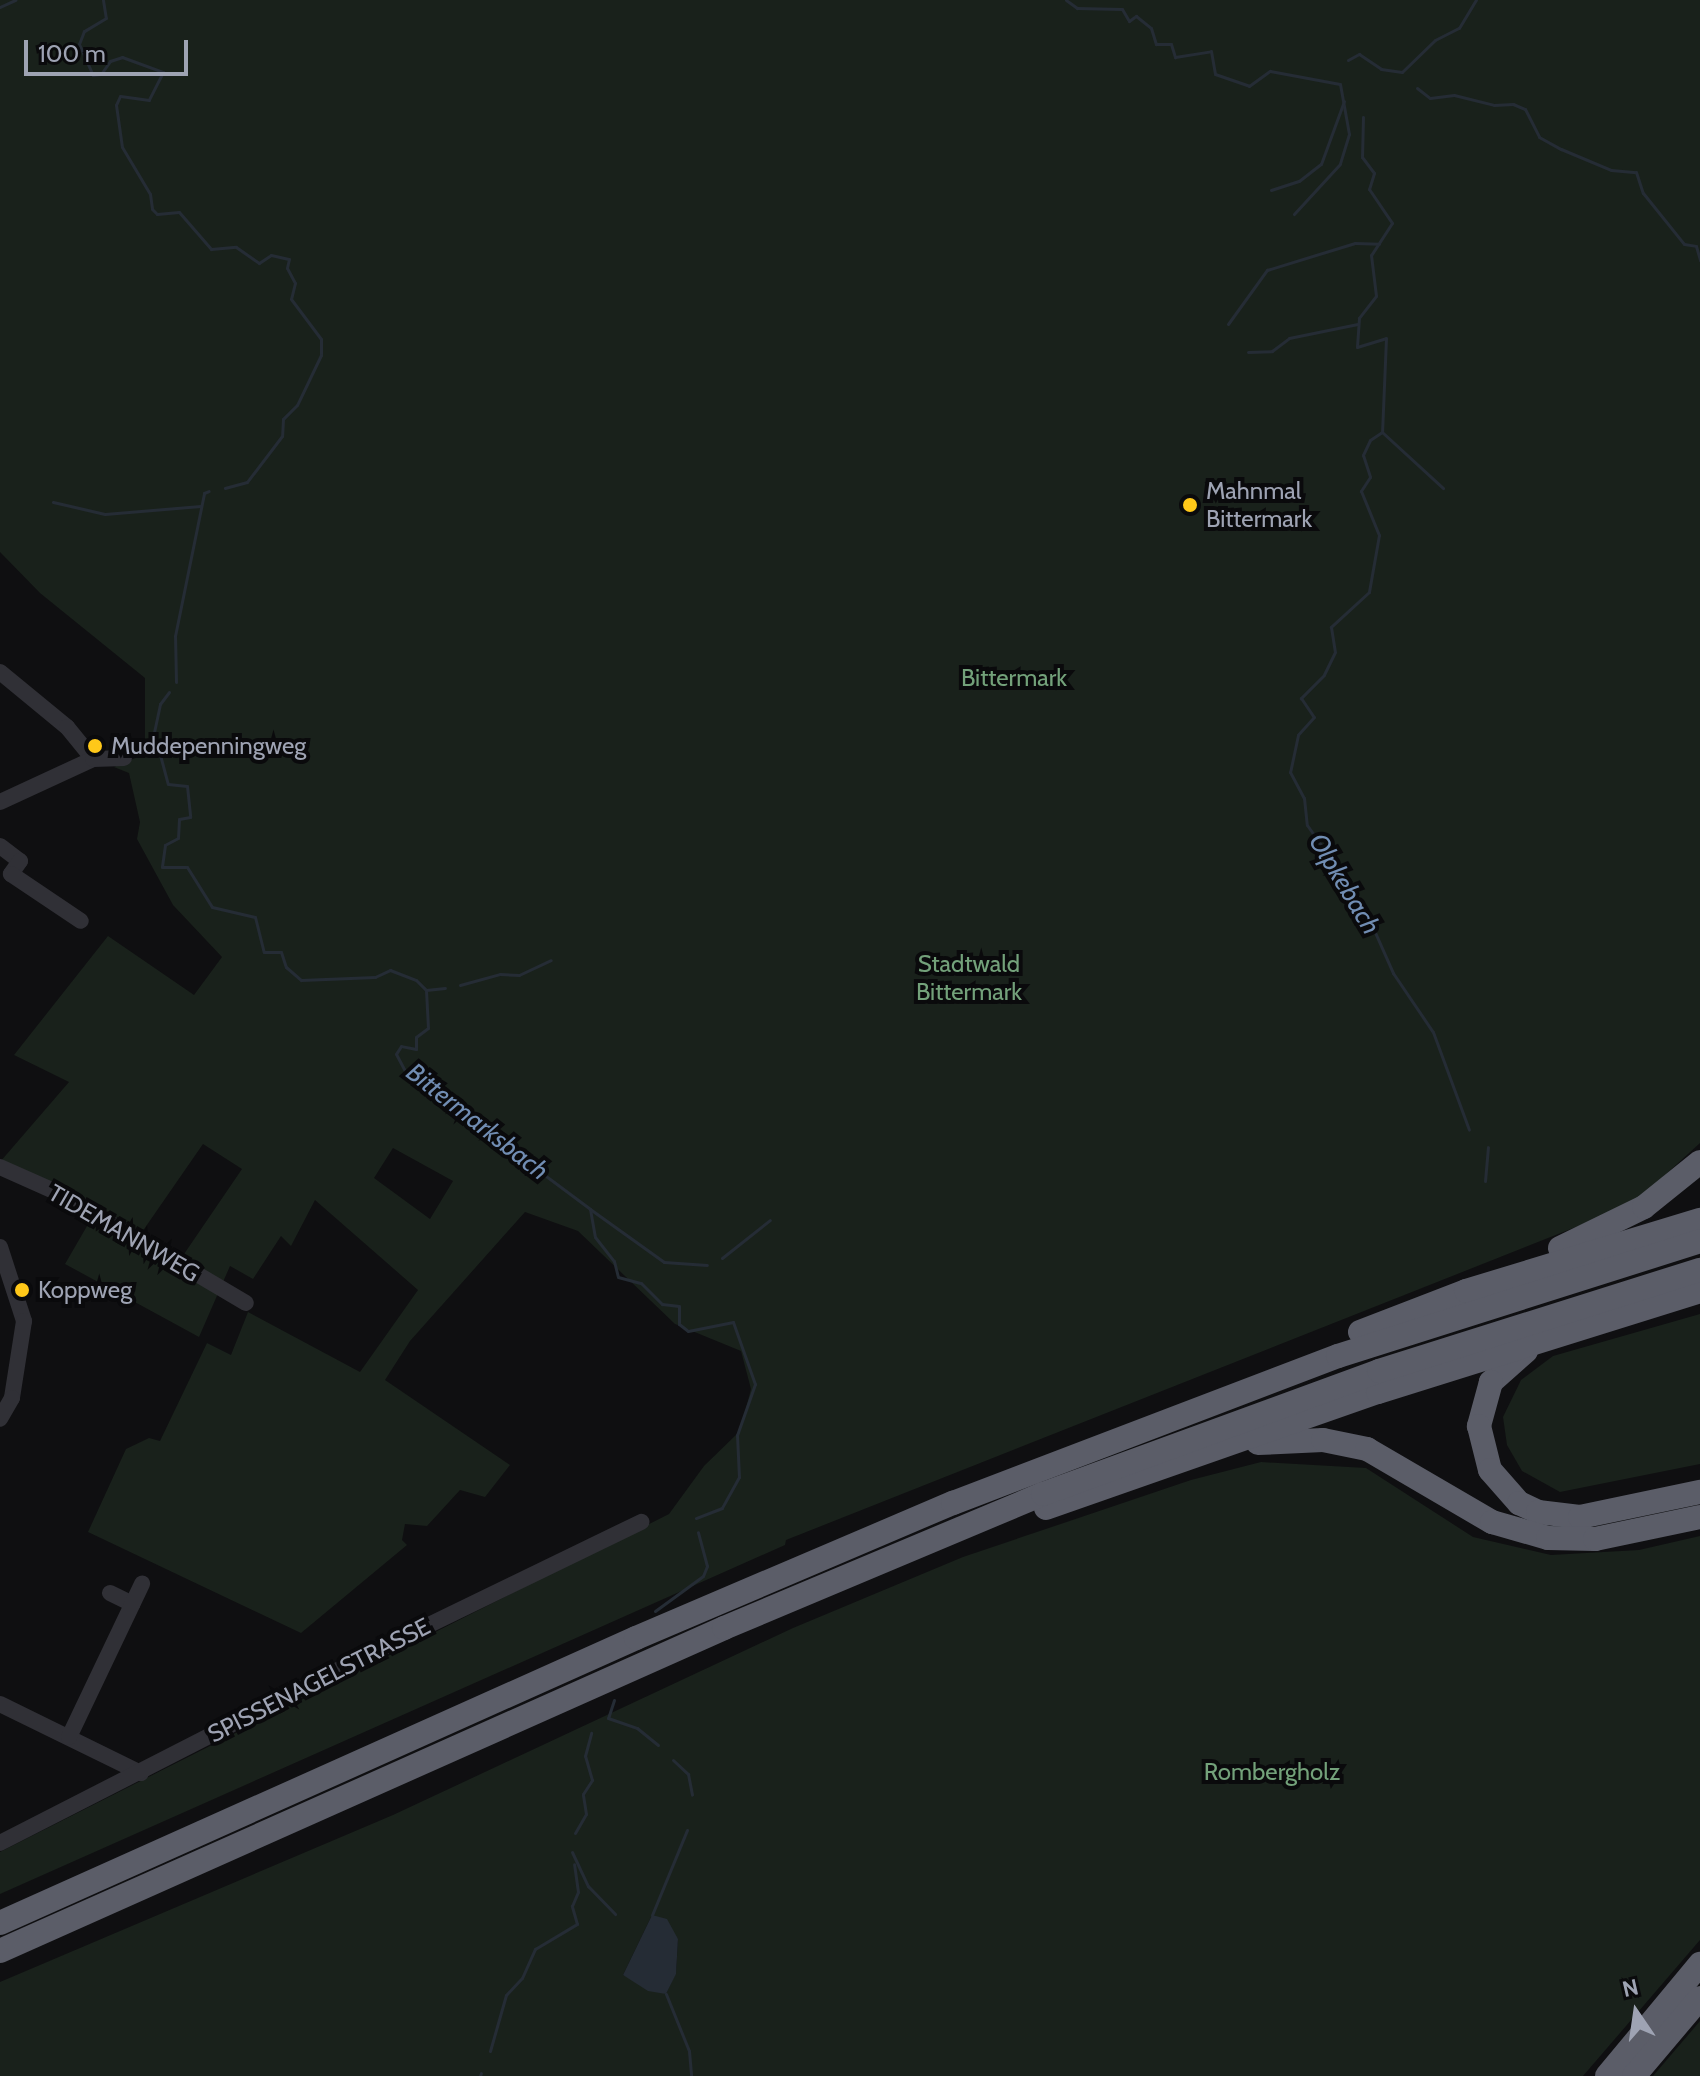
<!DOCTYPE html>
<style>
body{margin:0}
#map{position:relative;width:1700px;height:2076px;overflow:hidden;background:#0f0f11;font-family:Cabin,sans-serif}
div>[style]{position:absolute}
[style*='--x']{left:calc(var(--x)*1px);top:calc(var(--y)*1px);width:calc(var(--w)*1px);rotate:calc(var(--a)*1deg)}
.green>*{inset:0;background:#19211b}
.water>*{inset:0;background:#252c35}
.stream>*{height:3px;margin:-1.5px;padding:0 1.5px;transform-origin:1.5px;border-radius:1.5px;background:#252c35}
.minor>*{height:16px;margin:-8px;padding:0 8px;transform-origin:8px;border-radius:8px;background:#303036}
.highway>*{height:24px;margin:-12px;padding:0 12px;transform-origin:12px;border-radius:12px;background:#5b5d68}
.dots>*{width:22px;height:22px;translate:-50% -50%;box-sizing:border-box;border:4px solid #0a0a0c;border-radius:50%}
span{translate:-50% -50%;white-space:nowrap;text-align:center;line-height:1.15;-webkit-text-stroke:8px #0a0a0c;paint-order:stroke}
.poi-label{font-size:24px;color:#9ea3b3}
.left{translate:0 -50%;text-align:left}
.park-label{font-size:24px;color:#73a17a}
.street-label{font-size:24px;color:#9ea3b3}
.water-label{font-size:26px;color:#718db3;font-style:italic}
.north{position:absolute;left:1596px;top:1972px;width:80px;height:80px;-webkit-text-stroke:6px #0a0a0c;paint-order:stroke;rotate:347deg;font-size:22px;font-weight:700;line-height:32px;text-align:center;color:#9ea3b3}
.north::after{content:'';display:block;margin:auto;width:28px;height:36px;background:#9ea3b3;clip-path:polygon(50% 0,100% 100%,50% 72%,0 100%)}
.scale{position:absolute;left:24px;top:40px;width:164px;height:36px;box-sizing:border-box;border:4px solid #9ea3b3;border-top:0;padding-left:10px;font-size:24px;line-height:28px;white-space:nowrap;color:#9ea3b3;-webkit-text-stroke:6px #0a0a0c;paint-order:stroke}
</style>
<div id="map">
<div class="green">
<div style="clip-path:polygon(evenodd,0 0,1700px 0,1700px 1143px,1641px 1197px,1581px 1225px,786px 1540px,785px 1545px,0 1894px,0 1852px,669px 1514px,704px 1466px,740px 1431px,751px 1389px,741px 1351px,675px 1324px,578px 1231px,525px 1212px,410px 1341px,385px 1380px,510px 1465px,485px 1497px,460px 1490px,427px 1526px,405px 1524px,402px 1540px,407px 1545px,301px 1633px,88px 1532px,126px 1449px,149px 1438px,160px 1441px,207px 1343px,231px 1355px,248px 1312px,360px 1372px,418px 1290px,315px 1200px,291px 1246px,281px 1236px,253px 1279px,230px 1266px,199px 1337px,65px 1264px,94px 1214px,0 1162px,69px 1082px,14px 1055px,108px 936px,194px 995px,222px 957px,173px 905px,137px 839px,140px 822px,129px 773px,114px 767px,145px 754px,145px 678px,40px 593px,0 552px,0 0,203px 1144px,242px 1169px,182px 1257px,140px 1235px,203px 1144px,0 0,393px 1148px,453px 1181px,430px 1219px,374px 1178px,393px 1148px)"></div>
<div style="clip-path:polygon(1700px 1314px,1700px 1464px,1560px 1492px,1522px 1471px,1507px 1445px,1503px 1417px,1521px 1380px,1553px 1356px)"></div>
<div style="clip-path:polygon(evenodd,1261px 1462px,1366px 1468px,1473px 1537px,1551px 1555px,1639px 1550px,1700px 1536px,1700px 1940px,1583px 2076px,0 2076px,0 1982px,393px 1815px,793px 1628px,963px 1557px,1191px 1480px,1261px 1462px,652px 1915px,678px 1939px,676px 1973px,666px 1994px,623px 1975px,652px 1915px)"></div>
<div style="clip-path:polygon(1700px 2021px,1700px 2076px,1653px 2076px)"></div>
</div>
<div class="water">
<div style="clip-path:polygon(652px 1915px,667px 1919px,678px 1939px,676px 1974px,666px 1994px,648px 1991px,623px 1975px)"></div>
</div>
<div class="stream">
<div style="--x:103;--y:0;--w:18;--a:81"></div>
<div style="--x:106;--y:18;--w:26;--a:149"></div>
<div style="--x:84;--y:31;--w:14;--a:111"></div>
<div style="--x:79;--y:44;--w:34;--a:66"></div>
<div style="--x:93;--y:75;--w:8;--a:-7"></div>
<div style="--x:101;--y:74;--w:16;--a:-55"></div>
<div style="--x:110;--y:61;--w:13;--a:-18"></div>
<div style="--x:122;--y:57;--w:44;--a:20.1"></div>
<div style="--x:163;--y:72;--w:31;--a:117"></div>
<div style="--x:149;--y:100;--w:29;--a:-172"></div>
<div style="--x:120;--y:96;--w:10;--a:114"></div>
<div style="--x:116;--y:105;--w:42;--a:81.9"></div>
<div style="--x:122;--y:147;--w:55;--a:59.2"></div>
<div style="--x:150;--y:194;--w:15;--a:82"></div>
<div style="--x:152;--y:209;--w:7;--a:45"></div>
<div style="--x:157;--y:214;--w:22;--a:-5"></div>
<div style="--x:179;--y:212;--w:49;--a:49.1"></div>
<div style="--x:211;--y:249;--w:25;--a:-5"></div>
<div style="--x:236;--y:247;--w:28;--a:35"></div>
<div style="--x:259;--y:263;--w:14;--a:-34"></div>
<div style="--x:271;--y:255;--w:18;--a:13"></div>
<div style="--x:289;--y:259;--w:9;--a:103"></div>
<div style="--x:287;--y:268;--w:17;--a:62"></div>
<div style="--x:295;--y:283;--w:16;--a:104"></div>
<div style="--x:291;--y:299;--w:50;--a:53.1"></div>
<div style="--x:321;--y:339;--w:16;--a:90"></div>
<div style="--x:321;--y:355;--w:55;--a:115.6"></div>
<div style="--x:297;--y:405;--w:20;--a:135"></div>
<div style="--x:283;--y:419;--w:17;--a:93"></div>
<div style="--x:282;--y:436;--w:58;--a:127.3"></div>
<div style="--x:247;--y:482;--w:23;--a:165"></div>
<div style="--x:1066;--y:0;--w:14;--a:36"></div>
<div style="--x:1077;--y:8;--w:45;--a:1.3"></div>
<div style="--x:1122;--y:9;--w:14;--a:60"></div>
<div style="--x:1129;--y:21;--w:9;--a:-36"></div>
<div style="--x:1136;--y:16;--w:19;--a:39"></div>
<div style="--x:1151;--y:28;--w:17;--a:73"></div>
<div style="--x:1156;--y:44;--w:15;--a:0"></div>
<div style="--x:1171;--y:44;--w:14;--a:73"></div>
<div style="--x:1175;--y:57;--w:36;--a:-9"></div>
<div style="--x:1211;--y:51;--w:23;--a:80"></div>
<div style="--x:1215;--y:74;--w:36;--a:19"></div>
<div style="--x:1249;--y:86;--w:26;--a:-36"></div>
<div style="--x:1270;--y:71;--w:71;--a:10.5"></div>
<div style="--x:1340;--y:84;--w:51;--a:79.8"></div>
<div style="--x:1349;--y:134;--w:31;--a:107"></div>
<div style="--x:1340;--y:164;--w:68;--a:132.6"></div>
<div style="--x:0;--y:7;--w:17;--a:-25"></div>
<div style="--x:1348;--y:60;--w:13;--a:-29"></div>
<div style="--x:1359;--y:54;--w:27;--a:34"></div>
<div style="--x:1381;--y:69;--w:21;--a:8"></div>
<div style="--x:1402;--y:72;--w:46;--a:-44.1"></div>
<div style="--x:1435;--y:40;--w:27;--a:-27"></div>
<div style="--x:1459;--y:28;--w:33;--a:-59"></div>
<div style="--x:1417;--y:88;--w:16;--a:38"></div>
<div style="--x:1430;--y:98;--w:24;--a:-7"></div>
<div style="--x:1454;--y:95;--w:41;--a:14"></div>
<div style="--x:1494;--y:105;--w:19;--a:-3"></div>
<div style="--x:1513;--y:104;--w:13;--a:23"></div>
<div style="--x:1525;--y:109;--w:31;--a:63"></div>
<div style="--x:1539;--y:137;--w:25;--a:29"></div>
<div style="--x:1561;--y:149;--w:54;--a:22.8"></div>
<div style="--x:1611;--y:170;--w:25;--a:5"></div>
<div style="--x:1636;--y:172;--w:22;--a:72"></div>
<div style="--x:1643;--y:193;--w:65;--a:51.2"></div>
<div style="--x:1684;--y:244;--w:12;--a:9"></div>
<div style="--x:1696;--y:246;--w:15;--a:74"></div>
<div style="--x:1363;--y:117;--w:40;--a:91.4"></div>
<div style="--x:1362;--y:157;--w:20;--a:53"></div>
<div style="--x:1374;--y:173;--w:17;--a:107"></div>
<div style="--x:1369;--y:189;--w:41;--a:55.9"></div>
<div style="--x:1392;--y:223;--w:38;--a:123"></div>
<div style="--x:1371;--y:255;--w:41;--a:83"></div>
<div style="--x:1376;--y:296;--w:28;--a:128"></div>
<div style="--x:1359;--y:318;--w:29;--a:94"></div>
<div style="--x:1357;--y:347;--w:30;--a:-17"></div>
<div style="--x:1386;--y:338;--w:94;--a:92.4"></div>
<div style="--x:1382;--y:432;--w:14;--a:146"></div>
<div style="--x:1370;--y:440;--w:17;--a:115"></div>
<div style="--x:1363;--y:455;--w:23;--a:72"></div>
<div style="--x:1370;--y:477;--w:17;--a:123"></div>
<div style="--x:1361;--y:491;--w:48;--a:67.8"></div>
<div style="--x:1379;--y:535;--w:58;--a:100"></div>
<div style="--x:1369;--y:592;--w:52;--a:137.4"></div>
<div style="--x:1331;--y:627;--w:25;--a:81"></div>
<div style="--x:1335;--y:652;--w:25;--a:116"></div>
<div style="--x:1324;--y:675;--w:33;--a:135"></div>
<div style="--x:1301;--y:698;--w:23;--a:56"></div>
<div style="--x:1314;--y:717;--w:24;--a:132"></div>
<div style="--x:1298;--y:735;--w:38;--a:102"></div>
<div style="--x:1290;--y:772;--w:30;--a:62"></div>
<div style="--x:1304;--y:798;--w:27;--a:84"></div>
<div style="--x:1307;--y:825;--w:95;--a:54.8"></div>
<div style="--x:1362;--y:903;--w:77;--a:66.1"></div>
<div style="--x:1393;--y:973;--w:71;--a:55.9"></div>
<div style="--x:1433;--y:1032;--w:104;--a:69.8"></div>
<div style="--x:1271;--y:190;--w:29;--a:-18"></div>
<div style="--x:1299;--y:181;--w:28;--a:-38"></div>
<div style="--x:1321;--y:164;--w:67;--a:-69.9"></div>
<div style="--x:1228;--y:324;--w:67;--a:-54.2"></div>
<div style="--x:1267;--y:270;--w:92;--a:-17.1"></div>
<div style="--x:1355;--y:243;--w:24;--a:2"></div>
<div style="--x:1248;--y:352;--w:24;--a:-2"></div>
<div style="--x:1272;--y:351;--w:21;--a:-37"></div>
<div style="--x:1289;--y:338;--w:70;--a:-11.5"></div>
<div style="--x:1382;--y:432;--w:83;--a:42.6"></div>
<div style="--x:53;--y:502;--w:53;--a:13"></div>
<div style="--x:105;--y:514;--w:96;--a:-4.8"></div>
<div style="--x:176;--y:682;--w:46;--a:-91.2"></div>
<div style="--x:175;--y:636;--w:146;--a:-78.5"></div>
<div style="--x:204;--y:493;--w:5;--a:-22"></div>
<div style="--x:153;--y:737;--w:34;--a:-78"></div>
<div style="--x:160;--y:704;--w:15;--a:-53"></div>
<div style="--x:159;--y:751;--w:34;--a:75"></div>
<div style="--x:168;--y:784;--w:19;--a:6"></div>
<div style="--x:187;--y:786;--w:31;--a:84"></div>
<div style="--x:190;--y:817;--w:11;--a:170"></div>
<div style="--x:179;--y:819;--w:19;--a:93"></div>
<div style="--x:178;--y:838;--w:15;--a:152"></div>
<div style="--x:165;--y:845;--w:22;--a:98"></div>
<div style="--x:162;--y:867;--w:25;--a:0"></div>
<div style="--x:187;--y:867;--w:47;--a:58"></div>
<div style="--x:212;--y:907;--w:44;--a:13.1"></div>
<div style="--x:255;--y:917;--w:36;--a:76"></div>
<div style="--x:264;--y:952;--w:17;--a:0"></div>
<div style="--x:281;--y:952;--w:16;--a:72"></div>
<div style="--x:286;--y:967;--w:20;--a:41"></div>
<div style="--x:301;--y:980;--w:74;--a:-2.3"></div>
<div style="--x:375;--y:977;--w:17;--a:-25"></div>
<div style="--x:390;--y:970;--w:28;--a:21"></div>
<div style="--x:416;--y:980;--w:14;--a:45"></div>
<div style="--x:426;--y:990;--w:38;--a:87"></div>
<div style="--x:428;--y:1028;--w:15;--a:143"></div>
<div style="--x:416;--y:1037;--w:12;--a:90"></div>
<div style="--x:416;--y:1049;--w:15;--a:-169"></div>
<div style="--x:401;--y:1046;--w:9;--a:122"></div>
<div style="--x:396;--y:1054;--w:19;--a:62"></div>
<div style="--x:405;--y:1071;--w:231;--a:36.7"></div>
<div style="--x:590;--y:1209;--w:28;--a:80"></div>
<div style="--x:595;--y:1237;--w:31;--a:52"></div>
<div style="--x:614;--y:1261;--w:16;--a:76"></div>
<div style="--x:618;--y:1277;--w:24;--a:15"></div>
<div style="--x:641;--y:1283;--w:30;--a:45"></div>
<div style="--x:662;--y:1304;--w:17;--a:7"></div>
<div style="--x:679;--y:1306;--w:18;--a:90"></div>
<div style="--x:679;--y:1324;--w:11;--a:38"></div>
<div style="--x:688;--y:1331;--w:46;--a:-11.3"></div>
<div style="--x:733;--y:1322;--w:66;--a:70.5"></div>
<div style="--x:755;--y:1384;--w:54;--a:109.4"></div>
<div style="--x:737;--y:1435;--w:42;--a:87.3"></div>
<div style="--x:739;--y:1477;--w:35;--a:119"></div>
<div style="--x:722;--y:1508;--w:28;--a:159"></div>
<div style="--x:460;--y:985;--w:41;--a:-15.4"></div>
<div style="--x:500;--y:974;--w:19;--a:3"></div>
<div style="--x:519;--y:975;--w:35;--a:-25"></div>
<div style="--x:426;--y:990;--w:19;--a:-6"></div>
<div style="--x:1485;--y:1181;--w:34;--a:-85"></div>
<div style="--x:590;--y:1209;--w:91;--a:35.6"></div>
<div style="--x:664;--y:1262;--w:43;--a:4"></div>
<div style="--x:722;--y:1258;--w:61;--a:-38.4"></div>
<div style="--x:655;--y:1611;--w:59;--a:-36.1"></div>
<div style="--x:703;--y:1576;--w:11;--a:-68"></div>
<div style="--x:707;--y:1566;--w:35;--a:-105"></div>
<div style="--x:614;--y:1700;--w:19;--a:108"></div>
<div style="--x:608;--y:1718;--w:31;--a:19"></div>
<div style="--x:637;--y:1728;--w:27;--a:39"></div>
<div style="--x:673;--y:1760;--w:21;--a:43"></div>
<div style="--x:688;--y:1774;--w:21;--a:79"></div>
<div style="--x:575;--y:1833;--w:22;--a:-60"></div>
<div style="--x:586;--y:1814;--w:20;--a:-99"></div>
<div style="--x:583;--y:1794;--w:17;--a:-57"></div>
<div style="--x:592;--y:1780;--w:25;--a:-106"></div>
<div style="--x:585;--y:1756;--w:24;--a:-75"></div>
<div style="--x:572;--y:1852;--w:38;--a:65"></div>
<div style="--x:588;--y:1886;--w:39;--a:46"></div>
<div style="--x:652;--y:1915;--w:92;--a:-67.6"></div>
<div style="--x:666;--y:1994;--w:61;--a:68"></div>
<div style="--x:689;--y:2051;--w:25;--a:85"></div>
<div style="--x:490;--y:2051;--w:58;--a:-74.1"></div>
<div style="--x:506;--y:1995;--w:23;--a:-47"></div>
<div style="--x:522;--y:1978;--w:32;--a:-66"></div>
<div style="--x:535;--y:1949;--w:49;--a:-30.8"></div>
<div style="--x:577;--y:1924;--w:19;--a:-106"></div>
<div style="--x:572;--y:1906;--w:15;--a:-67"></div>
<div style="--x:578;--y:1892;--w:28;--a:-98"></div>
<div style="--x:480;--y:2076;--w:3;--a:-72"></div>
</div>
<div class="minor">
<div style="--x:0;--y:672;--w:87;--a:39.4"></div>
<div style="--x:67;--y:727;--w:41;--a:50.9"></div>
<div style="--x:0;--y:802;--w:102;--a:-24.8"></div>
<div style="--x:93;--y:759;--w:31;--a:-2"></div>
<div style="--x:0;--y:846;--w:25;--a:37"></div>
<div style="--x:20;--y:861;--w:16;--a:125"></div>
<div style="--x:11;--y:874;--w:84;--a:33.9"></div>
<div style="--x:0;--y:1167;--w:71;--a:24"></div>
<div style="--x:65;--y:1196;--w:210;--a:30.6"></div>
<div style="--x:0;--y:1247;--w:78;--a:72"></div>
<div style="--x:24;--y:1321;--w:78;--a:98.9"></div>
<div style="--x:12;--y:1398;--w:24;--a:120"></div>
<div style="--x:110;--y:1593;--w:25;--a:26"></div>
<div style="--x:0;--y:1704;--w:157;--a:26.1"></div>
<div style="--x:69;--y:1737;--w:170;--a:-64.5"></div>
<div style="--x:0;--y:1843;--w:403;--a:-27.1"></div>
<div style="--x:359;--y:1659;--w:314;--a:-25.9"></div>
</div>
<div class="highway">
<div style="--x:1560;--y:1248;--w:93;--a:-26"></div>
<div style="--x:1644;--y:1207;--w:72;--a:-38.8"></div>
<div style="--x:1360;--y:1332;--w:114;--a:-21.1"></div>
<div style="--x:1466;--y:1291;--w:245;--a:-16.9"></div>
<div style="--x:1526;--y:1351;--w:47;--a:138.5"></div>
<div style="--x:1491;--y:1382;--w:46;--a:105.3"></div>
<div style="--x:1479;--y:1426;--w:45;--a:76"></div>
<div style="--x:1490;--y:1470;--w:44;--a:48.7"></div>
<div style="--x:1519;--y:1503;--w:21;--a:25"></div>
<div style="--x:1538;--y:1512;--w:42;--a:6.8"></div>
<div style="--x:1580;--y:1517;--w:123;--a:-11.8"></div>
<div style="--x:1258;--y:1443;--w:65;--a:-2.6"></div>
<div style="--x:1323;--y:1440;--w:45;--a:11.6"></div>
<div style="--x:1367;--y:1449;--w:145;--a:30.3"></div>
<div style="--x:1492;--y:1522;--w:58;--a:15.9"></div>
<div style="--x:1548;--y:1538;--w:47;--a:1.2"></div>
<div style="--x:1595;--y:1539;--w:107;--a:-11.8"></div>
<div style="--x:1046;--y:1508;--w:352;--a:-19.3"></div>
<div style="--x:1378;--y:1392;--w:337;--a:-17.4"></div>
<div style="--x:0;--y:1923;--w:697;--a:-24.14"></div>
<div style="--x:636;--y:1638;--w:345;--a:-23.1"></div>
<div style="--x:953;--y:1503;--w:412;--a:-20.9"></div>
<div style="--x:1338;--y:1356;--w:380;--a:-17.6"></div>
<div style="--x:0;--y:1951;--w:793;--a:-24.04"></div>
<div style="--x:724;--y:1628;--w:346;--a:-22.8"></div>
<div style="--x:1043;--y:1494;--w:358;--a:-20.1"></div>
<div style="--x:1379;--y:1371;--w:337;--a:-17.5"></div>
<div style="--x:1607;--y:2076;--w:146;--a:-50.3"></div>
<div style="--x:1634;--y:2076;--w:102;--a:-49.8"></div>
</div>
<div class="dots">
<div style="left:1190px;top:505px;background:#ffc819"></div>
<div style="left:95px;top:746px;background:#ffc819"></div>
<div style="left:22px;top:1290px;background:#ffc819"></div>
</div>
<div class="poi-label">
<span class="left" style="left:1206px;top:505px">Mahnmal<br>Bittermark</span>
<span class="left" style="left:111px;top:746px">Muddepenningweg</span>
<span class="left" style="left:38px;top:1290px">Koppweg</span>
</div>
<div class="park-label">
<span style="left:1014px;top:678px">Bittermark</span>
<span style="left:969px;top:978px">Stadtwald<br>Bittermark</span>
<span style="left:1272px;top:1772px">Rombergholz</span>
</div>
<div class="street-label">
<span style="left:124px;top:1233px;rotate:30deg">TIDEMANNWEG</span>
<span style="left:319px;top:1680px;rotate:-27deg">SPISSENAGELSTRASSE</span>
</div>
<div class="water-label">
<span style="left:1344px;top:884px;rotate:59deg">Olpkebach</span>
<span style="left:477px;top:1122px;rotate:38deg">Bittermarksbach</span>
</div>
<div class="north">N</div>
<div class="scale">100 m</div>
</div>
